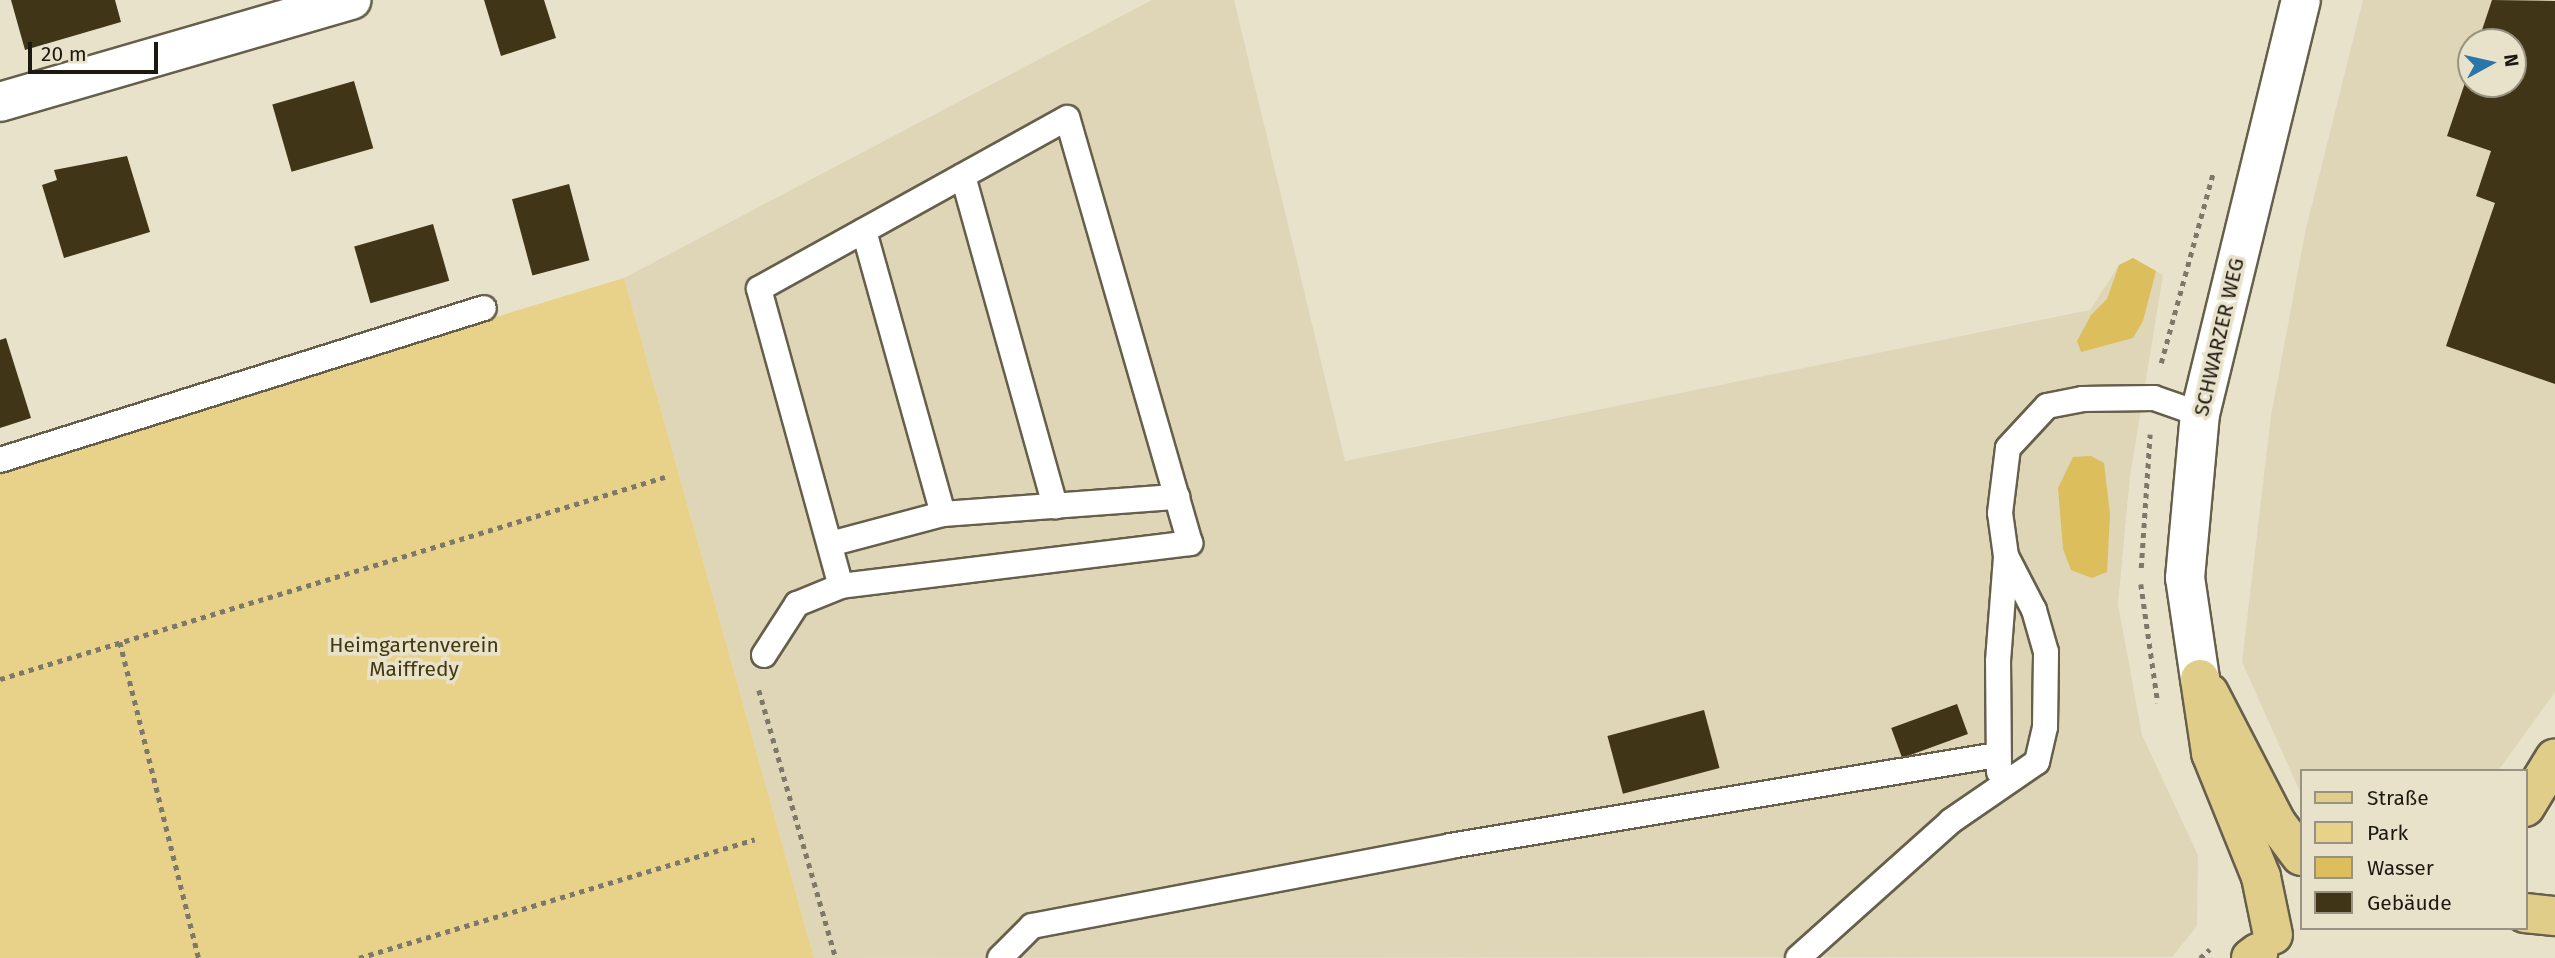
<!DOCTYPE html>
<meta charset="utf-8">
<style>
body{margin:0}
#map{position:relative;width:2555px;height:958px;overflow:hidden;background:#e9e2cb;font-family:"Fira Sans",sans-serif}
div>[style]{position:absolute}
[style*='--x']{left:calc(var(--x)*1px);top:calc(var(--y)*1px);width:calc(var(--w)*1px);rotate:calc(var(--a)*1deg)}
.built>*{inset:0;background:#dfd6b8}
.green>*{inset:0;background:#e8d188}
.water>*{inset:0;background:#dcbe5c}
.building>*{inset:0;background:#403617;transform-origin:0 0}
.path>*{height:4.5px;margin-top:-2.25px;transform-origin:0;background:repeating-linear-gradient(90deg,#7d7869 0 5px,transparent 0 10px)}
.roads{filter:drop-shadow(2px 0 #655f4b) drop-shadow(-2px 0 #655f4b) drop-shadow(0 2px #655f4b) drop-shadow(0 -2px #655f4b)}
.lane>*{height:24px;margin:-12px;padding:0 12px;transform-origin:12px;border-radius:12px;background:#fff}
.street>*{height:38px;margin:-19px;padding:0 19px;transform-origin:19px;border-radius:19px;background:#fff}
.primary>*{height:38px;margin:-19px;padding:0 19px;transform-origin:19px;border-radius:19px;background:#e0cd89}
span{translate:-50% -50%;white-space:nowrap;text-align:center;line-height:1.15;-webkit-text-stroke:7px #e9e2cb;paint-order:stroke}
.street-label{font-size:21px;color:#1c1911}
.park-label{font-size:21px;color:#44380e}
.legend{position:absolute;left:2300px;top:769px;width:228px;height:161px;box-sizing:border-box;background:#e9e2cb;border:2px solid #979281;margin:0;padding:9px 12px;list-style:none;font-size:21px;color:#1c1911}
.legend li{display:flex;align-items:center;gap:14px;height:35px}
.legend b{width:35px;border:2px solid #979281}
.north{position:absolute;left:2457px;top:28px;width:70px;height:70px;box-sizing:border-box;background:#e9e2cb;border:2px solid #979281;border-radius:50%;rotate:82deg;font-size:19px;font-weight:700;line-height:28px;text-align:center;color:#1c1911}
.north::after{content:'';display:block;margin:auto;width:24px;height:32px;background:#2b76a9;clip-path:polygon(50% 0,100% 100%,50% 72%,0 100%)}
.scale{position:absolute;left:28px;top:42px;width:130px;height:32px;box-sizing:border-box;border:4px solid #1c1911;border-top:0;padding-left:9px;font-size:21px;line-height:24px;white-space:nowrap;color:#1c1911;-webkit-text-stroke:5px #e9e2cb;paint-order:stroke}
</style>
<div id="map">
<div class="built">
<div style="clip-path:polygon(1152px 0,1234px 0,1345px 461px,2090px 310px,2119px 265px,2133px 258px,2163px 275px,2130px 476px,2118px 604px,2142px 735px,2198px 855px,2197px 926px,2172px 957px,814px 958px,624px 278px)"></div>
<div style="clip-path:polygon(evenodd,2363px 0,2555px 0,2555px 692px,2498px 771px,2301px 771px,2301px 794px,2242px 662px,2271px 416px,2305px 233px,2363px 0,2471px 42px,2513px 42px,2513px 84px,2471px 84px,2471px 42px)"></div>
</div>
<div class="green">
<div style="clip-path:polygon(624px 278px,814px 958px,0 958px,0 468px)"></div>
</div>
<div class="water">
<div style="clip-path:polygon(2133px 258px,2156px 271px,2143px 321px,2133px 338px,2081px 352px,2077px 341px,2091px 315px,2107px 299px,2119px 265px)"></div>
<div style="clip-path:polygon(2091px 456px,2104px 463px,2110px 514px,2107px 572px,2092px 578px,2071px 570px,2063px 549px,2058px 488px,2073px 457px)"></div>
</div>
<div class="building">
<div style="clip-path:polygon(11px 0,115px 0,121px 22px,25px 50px)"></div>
<div style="clip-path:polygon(484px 0,544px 0,556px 38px,501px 56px)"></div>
<div style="clip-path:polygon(2492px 0,2555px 1px,2555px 384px,2446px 346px,2495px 203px,2476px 196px,2491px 151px,2447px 136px,2471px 65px,2471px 84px,2513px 84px,2513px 42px,2478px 42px)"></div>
<div style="left:354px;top:81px;width:70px;height:85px;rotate:74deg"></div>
<div style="clip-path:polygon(127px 156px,150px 232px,64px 258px,42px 185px,57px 180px,54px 170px)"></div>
<div style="left:569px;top:184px;width:79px;height:59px;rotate:75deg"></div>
<div style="left:433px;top:224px;width:59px;height:82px;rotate:74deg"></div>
<div style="clip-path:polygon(6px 338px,31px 418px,0 428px,0 340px)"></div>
<div style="left:1957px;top:704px;width:32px;height:70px;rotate:70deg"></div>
<div style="left:1704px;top:710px;width:60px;height:100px;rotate:75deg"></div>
</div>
<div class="path">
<div style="--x:2161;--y:363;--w:197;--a:-74.7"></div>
<div style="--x:2141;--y:568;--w:134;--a:-86.2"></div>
<div style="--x:2141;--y:584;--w:120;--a:81.9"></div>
<div style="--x:120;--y:642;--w:326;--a:76"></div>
<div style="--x:0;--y:679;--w:695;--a:-16.9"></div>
<div style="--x:759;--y:690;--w:279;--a:74"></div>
<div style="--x:359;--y:958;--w:413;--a:-16.7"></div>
<div style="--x:2200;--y:958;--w:13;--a:-42"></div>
</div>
<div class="roads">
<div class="lane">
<div style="--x:963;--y:176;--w:343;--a:74.4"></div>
<div style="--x:0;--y:460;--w:507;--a:-17.43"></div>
<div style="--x:943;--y:514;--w:235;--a:-4.2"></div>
<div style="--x:830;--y:544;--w:117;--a:-14.9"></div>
<div style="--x:943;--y:514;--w:294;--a:-105.6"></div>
<div style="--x:764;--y:655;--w:61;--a:-57.1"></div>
<div style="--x:797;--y:604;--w:48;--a:-22.2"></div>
<div style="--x:841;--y:586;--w:352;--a:-7"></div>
<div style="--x:1190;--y:543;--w:442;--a:-106.1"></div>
<div style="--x:1067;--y:118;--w:352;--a:151"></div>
<div style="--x:759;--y:289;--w:308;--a:74.6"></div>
<div style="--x:1999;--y:772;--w:111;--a:-90.5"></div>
<div style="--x:1998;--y:661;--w:104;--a:-85.6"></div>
<div style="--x:1000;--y:958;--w:45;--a:-45"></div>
<div style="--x:1032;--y:926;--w:426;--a:-10.8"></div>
<div style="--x:1450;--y:846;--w:555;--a:-9.45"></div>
<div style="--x:1798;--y:958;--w:205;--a:-41.8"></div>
<div style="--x:1951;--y:821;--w:104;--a:-34.5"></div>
<div style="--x:2037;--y:762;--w:36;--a:-77"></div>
<div style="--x:2045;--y:727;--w:75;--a:-89.2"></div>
<div style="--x:2046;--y:652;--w:44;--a:-105.9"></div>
<div style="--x:2034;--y:610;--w:61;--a:-117.4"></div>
<div style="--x:2006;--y:556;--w:43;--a:-97.9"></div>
<div style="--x:2000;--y:513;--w:65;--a:-83"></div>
<div style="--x:2008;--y:448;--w:57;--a:-47.1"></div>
<div style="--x:2047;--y:406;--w:36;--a:-11"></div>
<div style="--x:2082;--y:399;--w:72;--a:-0.8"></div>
<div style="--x:2154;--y:398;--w:49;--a:19.2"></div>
</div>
<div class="street">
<div style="--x:0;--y:102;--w:366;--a:-16.2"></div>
<div style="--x:2200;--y:679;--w:102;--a:-98.4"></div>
<div style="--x:2185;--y:578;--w:165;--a:-84.8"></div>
<div style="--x:2200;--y:414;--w:426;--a:-76.3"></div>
</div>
<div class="primary">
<div style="--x:2200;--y:679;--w:75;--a:81.5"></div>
<div style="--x:2211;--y:753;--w:134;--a:68"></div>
<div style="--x:2261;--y:877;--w:59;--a:78.3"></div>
<div style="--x:2209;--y:693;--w:148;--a:62.6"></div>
<div style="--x:2277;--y:824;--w:40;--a:53"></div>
<div style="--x:2525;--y:807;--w:57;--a:-58.5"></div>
<div style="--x:2525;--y:913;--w:30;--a:6"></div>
<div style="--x:2251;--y:958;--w:9;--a:-36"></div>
</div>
</div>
<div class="street-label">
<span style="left:2219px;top:337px;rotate:-77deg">SCHWARZER WEG</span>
</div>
<div class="park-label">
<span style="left:414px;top:657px">Heimgartenverein<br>Maiffredy</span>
</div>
<ul class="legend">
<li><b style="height:9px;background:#e0cd89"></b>Straße</li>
<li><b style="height:19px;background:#e8d188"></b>Park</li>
<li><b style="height:19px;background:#dcbe5c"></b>Wasser</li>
<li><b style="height:19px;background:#403617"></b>Gebäude</li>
</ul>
<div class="north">N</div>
<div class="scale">20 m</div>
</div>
